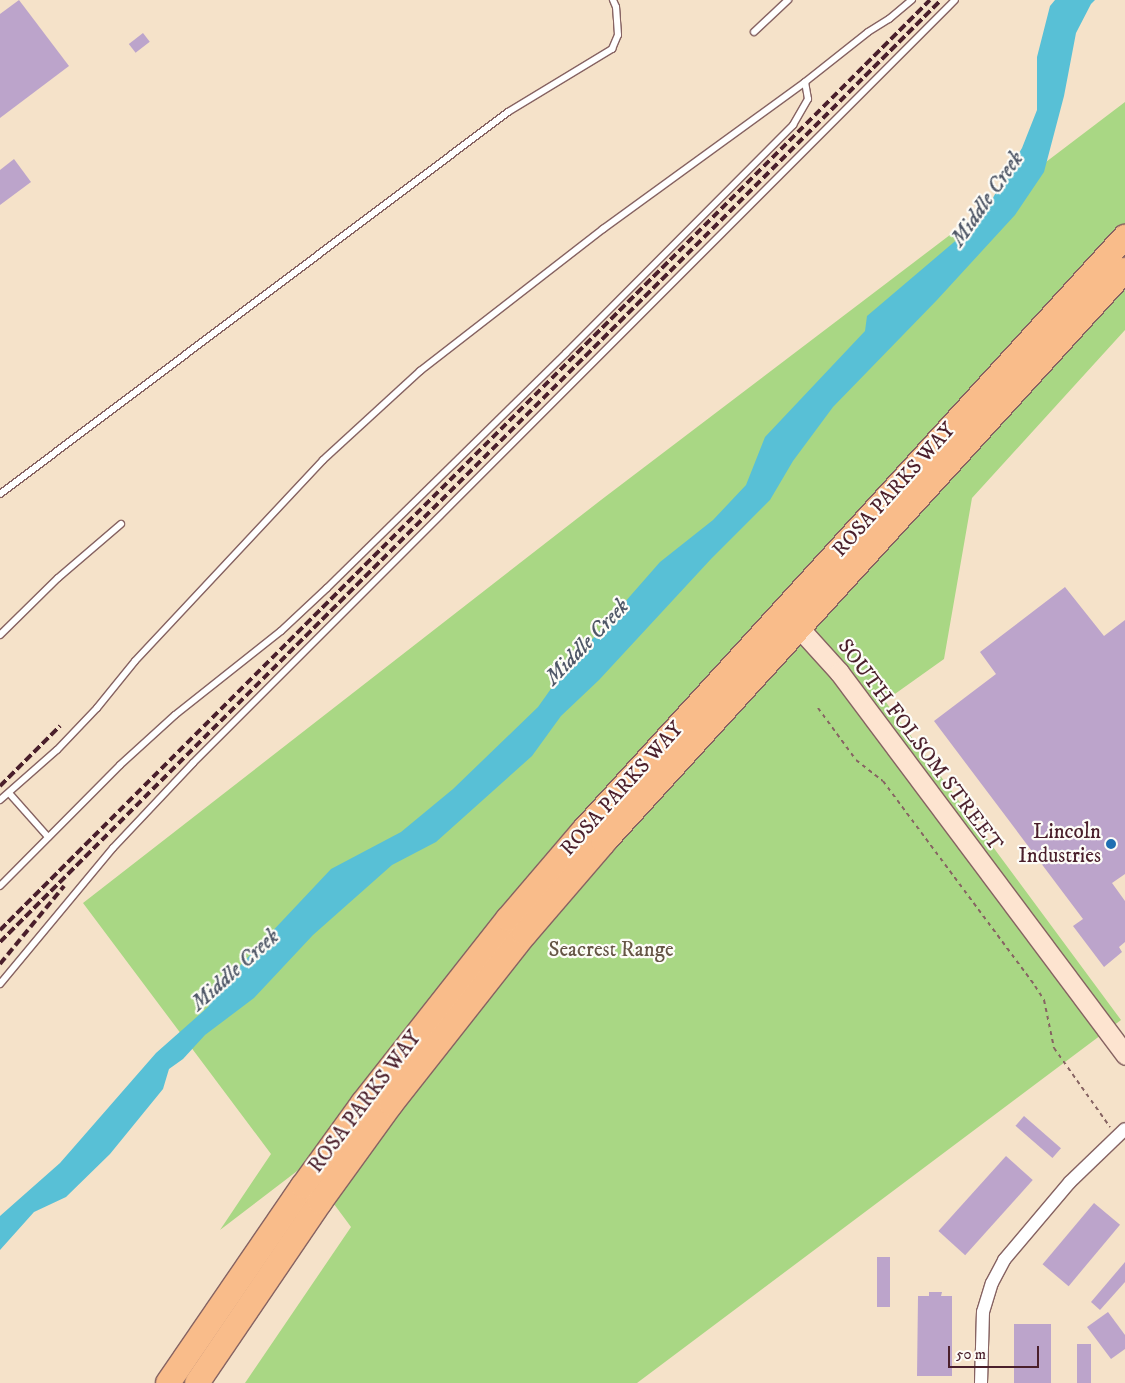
<!DOCTYPE html>
<style>
body{margin:0}
#map{position:relative;width:1125px;height:1383px;overflow:hidden;background:#f5e2c9;font-family:"IM FELL DW Pica",serif}
div>[style]{position:absolute}
[style*='--x']{left:calc(var(--x)*1px);top:calc(var(--y)*1px);width:calc(var(--w)*1px);rotate:calc(var(--a)*1deg)}
.green>*{inset:0;background:#a9d784}
.water>*{inset:0;background:#58c0d6}
.building>*{inset:0;background:#bca4cb;transform-origin:0 0}
.path>*{height:2px;margin-top:-1px;transform-origin:0;background:repeating-linear-gradient(90deg,#866362 0 4px,transparent 0 8px)}
.roads{filter:drop-shadow(1px 0 #866362) drop-shadow(-1px 0 #866362) drop-shadow(0 1px #866362) drop-shadow(0 -1px #866362)}
.lane>*{height:6px;margin:-3px;padding:0 3px;transform-origin:3px;border-radius:3px;background:#fff}
.street>*{height:12px;margin:-6px;padding:0 6px;transform-origin:6px;border-radius:6px;background:#fff}
.secondary>*{height:19px;margin:-9.5px;padding:0 9.5px;transform-origin:9.5px;border-radius:9.5px;background:#fde4d0}
.highway>*{height:24px;margin:-12px;padding:0 12px;transform-origin:12px;border-radius:12px;background:#f9bc8a}
.rail>*{height:4px;margin-top:-2px;transform-origin:0;background:repeating-linear-gradient(90deg,#4a1f2b 0 8px,transparent 0 12px)}
.dots>*{width:14px;height:14px;translate:-50% -50%;box-sizing:border-box;border:2px solid #fdfcf7;border-radius:50%}
span{translate:-50% -50%;white-space:nowrap;text-align:center;line-height:1.15;-webkit-text-stroke:4.5px #fdfcf7;paint-order:stroke}
.street-label{font-size:21px;color:#4a1f2b}
.poi-label{font-size:21px;color:#4a1f2b}
.right{translate:-100% -50%;text-align:right}
.park-label{font-size:21px;color:#665646}
.water-label{font-size:22px;color:#4f5767;font-style:italic}
.scale{position:absolute;left:948px;top:1346px;width:91px;height:22px;box-sizing:border-box;border:2px solid #4a1f2b;border-top:0;padding-left:6px;font-size:15px;line-height:18px;white-space:nowrap;color:#4a1f2b;-webkit-text-stroke:4px #fdfcf7;paint-order:stroke}
</style>
<div id="map">
<div class="green">
<div style="clip-path:polygon(1125px 102px,1125px 330px,972px 498px,944px 659px,885px 701px,1121px 1020px,637px 1383px,245px 1383px,351px 1227px,305px 1165px,220px 1230px,271px 1154px,83px 903px,601px 500px)"></div>
</div>
<div class="water">
<div style="clip-path:polygon(1055px 0,1095px 0,1091px 4px,1076px 33px,1064px 96px,1044px 172px,1015px 215px,937px 300px,833px 407px,793px 461px,770px 500px,711px 559px,599px 680px,561px 716px,532px 756px,436px 842px,392px 865px,313px 935px,254px 998px,205px 1035px,183px 1059px,169px 1069px,163px 1089px,110px 1154px,66px 1197px,34px 1212px,0 1250px,0 1216px,60px 1163px,156px 1053px,208px 1007px,218px 989px,331px 869px,401px 832px,453px 789px,538px 707px,560px 676px,660px 562px,713px 520px,746px 485px,765px 437px,865px 331px,867px 316px,980px 220px,1022px 148px,1037px 110px,1037px 57px,1050px 6px)"></div>
</div>
<div class="building">
<div style="clip-path:polygon(19px 0,69px 66px,0 118px,0 14px)"></div>
<div style="left:143px;top:33px;width:11px;height:18px;rotate:52deg"></div>
<div style="clip-path:polygon(14px 159px,31px 182px,0 205px,0 170px)"></div>
<div style="clip-path:polygon(1065px 587px,1104px 636px,1125px 620px,1125px 874px,1112px 883px,1125px 901px,1125px 942px,1119px 947px,1122px 952px,1104px 967px,1073px 926px,1083px 919px,934px 721px,996px 674px,980px 652px)"></div>
<div style="left:1024px;top:1116px;width:49px;height:13px;rotate:41deg"></div>
<div style="left:1006px;top:1156px;width:36px;height:101px;rotate:42deg"></div>
<div style="left:1094px;top:1203px;width:34px;height:80px;rotate:40deg"></div>
<div style="left:877px;top:1257px;width:13px;height:50px"></div>
<div style="clip-path:polygon(1125px 1262px,1125px 1282px,1100px 1310px,1091px 1302px)"></div>
<div style="clip-path:polygon(929px 1292px,942px 1292px,941px 1296px,952px 1296px,952px 1376px,917px 1376px,918px 1296px,929px 1296px)"></div>
<div style="clip-path:polygon(1108px 1312px,1125px 1335px,1125px 1349px,1111px 1359px,1087px 1327px)"></div>
<div style="left:1014px;top:1324px;width:37px;height:59px"></div>
<div style="left:1077px;top:1344px;width:14px;height:39px"></div>
</div>
<div class="path">
<div style="--x:818;--y:708;--w:64;--a:53.8"></div>
<div style="--x:856;--y:760;--w:34;--a:38"></div>
<div style="--x:883;--y:781;--w:255;--a:53.4"></div>
<div style="--x:1035;--y:986;--w:17;--a:57"></div>
<div style="--x:1044;--y:1000;--w:49;--a:78.2"></div>
<div style="--x:1054;--y:1048;--w:97;--a:54.7"></div>
</div>
<div class="roads">
<div class="lane">
<div style="--x:754;--y:32;--w:47;--a:-43.3"></div>
<div style="--x:0;--y:494;--w:636;--a:-36.94"></div>
<div style="--x:508;--y:112;--w:122;--a:-31.2"></div>
<div style="--x:612;--y:49;--w:15;--a:-67"></div>
<div style="--x:618;--y:35;--w:28;--a:-94"></div>
<div style="--x:616;--y:7;--w:8;--a:-113"></div>
<div style="--x:0;--y:635;--w:81;--a:-44.5"></div>
<div style="--x:58;--y:578;--w:83;--a:-40.6"></div>
<div style="--x:9;--y:793;--w:59;--a:48.4"></div>
<div style="--x:0;--y:800;--w:76;--a:-41.3"></div>
<div style="--x:57;--y:750;--w:58;--a:-46.4"></div>
<div style="--x:97;--y:708;--w:60;--a:-51"></div>
<div style="--x:135;--y:661;--w:275;--a:-46.9"></div>
<div style="--x:323;--y:460;--w:132;--a:-42.5"></div>
<div style="--x:420;--y:371;--w:232;--a:-37.8"></div>
<div style="--x:603;--y:229;--w:250;--a:-36"></div>
<div style="--x:805;--y:82;--w:80;--a:-38.4"></div>
<div style="--x:868;--y:32;--w:25;--a:-32"></div>
<div style="--x:889;--y:19;--w:30;--a:-40"></div>
<div style="--x:0;--y:886;--w:170;--a:-45.2"></div>
<div style="--x:120;--y:765;--w:74;--a:-42.3"></div>
<div style="--x:175;--y:715;--w:135;--a:-38.4"></div>
<div style="--x:281;--y:631;--w:63;--a:-43.1"></div>
<div style="--x:327;--y:588;--w:335;--a:-44.5"></div>
<div style="--x:566;--y:353;--w:322;--a:-45.1"></div>
<div style="--x:793;--y:125;--w:30;--a:-60"></div>
<div style="--x:808;--y:99;--w:17;--a:-100"></div>
<div style="--x:0;--y:984;--w:177;--a:-50.3"></div>
<div style="--x:113;--y:848;--w:117;--a:-46.7"></div>
<div style="--x:193;--y:763;--w:1078;--a:-45.04"></div>
</div>
<div class="street">
<div style="--x:981;--y:1383;--w:71;--a:-88.4"></div>
<div style="--x:983;--y:1312;--w:30;--a:-73"></div>
<div style="--x:992;--y:1283;--w:26;--a:-62"></div>
<div style="--x:1004;--y:1260;--w:102;--a:-49.8"></div>
<div style="--x:1070;--y:1182;--w:76;--a:-43.9"></div>
</div>
<div class="secondary">
<div style="--x:791;--y:619;--w:72;--a:47.8"></div>
<div style="--x:839;--y:672;--w:478;--a:53.2"></div>
</div>
<div class="highway">
<div style="--x:168;--y:1383;--w:239;--a:-55.6"></div>
<div style="--x:303;--y:1186;--w:102;--a:-54.1"></div>
<div style="--x:363;--y:1103;--w:234;--a:-51.8"></div>
<div style="--x:508;--y:919;--w:117;--a:-49.5"></div>
<div style="--x:584;--y:830;--w:803;--a:-47.63"></div>
<div style="--x:197;--y:1383;--w:219;--a:-55.8"></div>
<div style="--x:320;--y:1202;--w:121;--a:-54.1"></div>
<div style="--x:391;--y:1104;--w:216;--a:-51.8"></div>
<div style="--x:525;--y:934;--w:121;--a:-49.3"></div>
<div style="--x:604;--y:842;--w:774;--a:-47.67"></div>
</div>
</div>
<div class="rail">
<div style="--x:0;--y:786;--w:85;--a:-45"></div>
<div style="--x:0;--y:930;--w:1315;--a:-45"></div>
<div style="--x:0;--y:942;--w:1331;--a:-45.03"></div>
<div style="--x:0;--y:964;--w:101;--a:-50.6"></div>
</div>
<div class="dots">
<div style="left:1111px;top:844px;background:#1f6fb2"></div>
</div>
<div class="street-label">
<span style="left:894px;top:490px;rotate:-48deg">ROSA PARKS WAY</span>
<span style="left:920px;top:745px;rotate:53deg">SOUTH FOLSOM STREET</span>
<span style="left:622px;top:789px;rotate:-48deg">ROSA PARKS WAY</span>
<span style="left:365px;top:1102px;rotate:-53deg">ROSA PARKS WAY</span>
</div>
<div class="poi-label">
<span class="right" style="left:1101px;top:844px">Lincoln<br>Industries</span>
</div>
<div class="park-label">
<span style="left:611px;top:950px">Seacrest Range</span>
</div>
<div class="water-label">
<span style="left:987px;top:199px;rotate:-55deg">Middle Creek</span>
<span style="left:587px;top:642px;rotate:-46deg">Middle Creek</span>
<span style="left:235px;top:970px;rotate:-42deg">Middle Creek</span>
</div>
<div class="scale">50 m</div>
</div>
